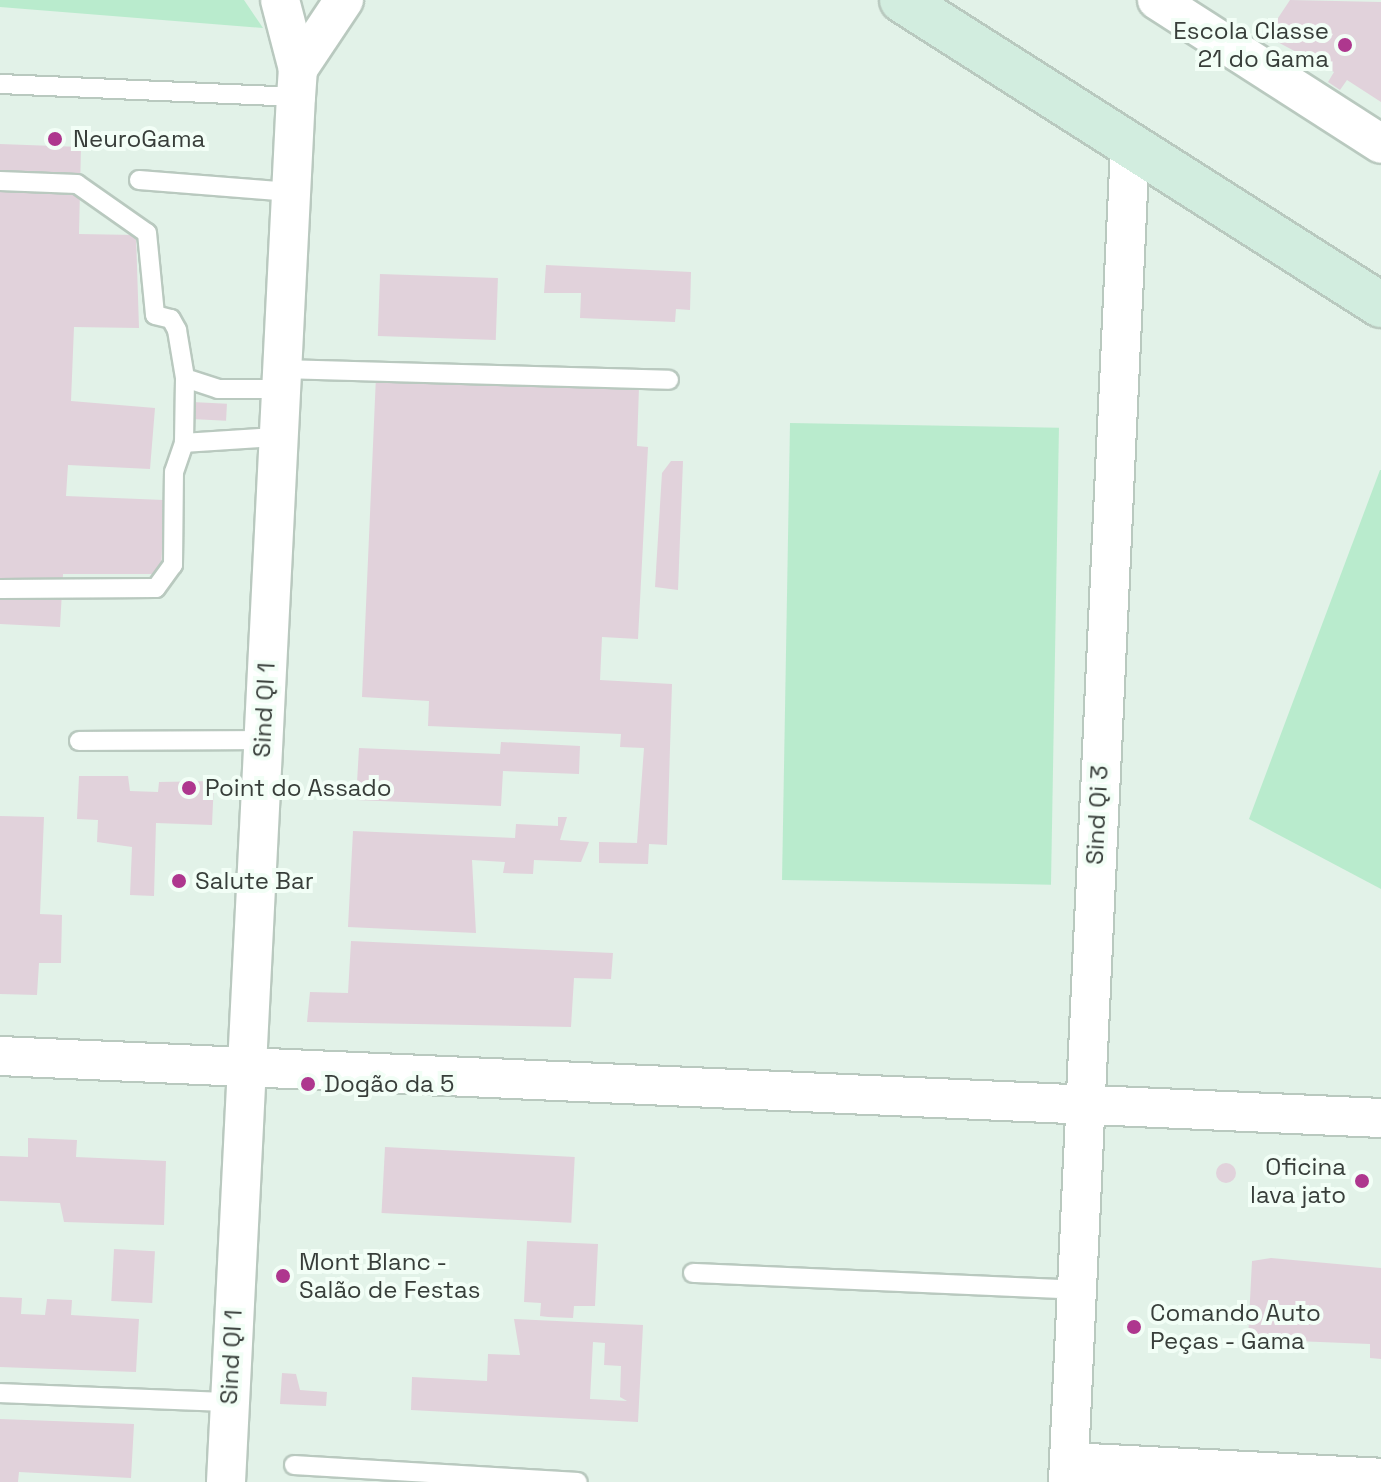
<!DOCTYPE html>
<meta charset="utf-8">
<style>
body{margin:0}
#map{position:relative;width:1381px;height:1482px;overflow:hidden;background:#e2f2e8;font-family:"Space Grotesk",sans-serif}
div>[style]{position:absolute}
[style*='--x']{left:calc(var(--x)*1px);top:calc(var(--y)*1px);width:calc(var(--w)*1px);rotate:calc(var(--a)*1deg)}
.green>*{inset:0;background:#b9ebcd;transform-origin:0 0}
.building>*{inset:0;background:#e1d2db;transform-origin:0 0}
.round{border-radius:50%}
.roads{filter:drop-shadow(2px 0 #b9c9bf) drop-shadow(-2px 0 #b9c9bf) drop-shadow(0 2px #b9c9bf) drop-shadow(0 -2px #b9c9bf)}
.service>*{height:18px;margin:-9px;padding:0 9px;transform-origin:9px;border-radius:9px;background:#fff}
.minor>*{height:38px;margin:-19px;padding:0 19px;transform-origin:19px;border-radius:19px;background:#fff}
.secondary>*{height:44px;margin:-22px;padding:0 22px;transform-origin:22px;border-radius:22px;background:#d2eddf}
.dots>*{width:22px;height:22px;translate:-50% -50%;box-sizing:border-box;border:4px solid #f2fef6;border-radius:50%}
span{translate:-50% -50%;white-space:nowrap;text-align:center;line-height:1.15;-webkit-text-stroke:8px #f2fef6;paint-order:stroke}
.poi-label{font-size:24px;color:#383e3a}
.right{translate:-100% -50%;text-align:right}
.left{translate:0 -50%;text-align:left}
.street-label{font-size:24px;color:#383e3a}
</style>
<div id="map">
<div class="green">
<div style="clip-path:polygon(0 0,244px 0,263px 28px,0 7px)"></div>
<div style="left:790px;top:423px;width:269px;height:457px;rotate:1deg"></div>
<div style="clip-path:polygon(1380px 470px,1381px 470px,1381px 889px,1249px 819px)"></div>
</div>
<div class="building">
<div style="clip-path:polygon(1290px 0,1381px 2px,1381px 102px,1347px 80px,1340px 90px,1328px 82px,1334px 72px,1266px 36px)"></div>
<div style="clip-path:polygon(0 144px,81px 147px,79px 234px,136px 235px,139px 328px,74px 327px,71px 401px,155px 408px,150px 469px,68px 465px,66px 496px,164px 500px,161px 574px,63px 574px,60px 627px,0 624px)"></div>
<div style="clip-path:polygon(546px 265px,691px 272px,690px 310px,676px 309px,675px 322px,580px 318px,581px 293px,544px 293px)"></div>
<div style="left:380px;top:274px;width:118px;height:62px;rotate:2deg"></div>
<div style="clip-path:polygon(376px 376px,639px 387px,637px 446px,648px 447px,638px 639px,602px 637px,600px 680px,672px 684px,667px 845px,649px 844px,648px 864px,599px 863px,599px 842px,637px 843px,644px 748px,620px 747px,621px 734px,428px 726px,429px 701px,362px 697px)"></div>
<div style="left:192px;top:402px;width:35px;height:17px;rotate:3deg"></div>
<div style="clip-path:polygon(671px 461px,683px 461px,678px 590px,655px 587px,662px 473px)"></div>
<div style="clip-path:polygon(501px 742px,580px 746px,579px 774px,503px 771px,501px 806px,356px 800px,359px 748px,500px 754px)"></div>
<div style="clip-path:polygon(79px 776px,128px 776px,130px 791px,158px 792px,159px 782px,214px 781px,212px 825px,156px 823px,154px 896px,130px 895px,132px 847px,97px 842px,98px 820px,77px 819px)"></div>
<div style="clip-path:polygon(0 816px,44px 817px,40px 914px,62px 915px,61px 963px,39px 963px,37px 995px,0 994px)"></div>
<div style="clip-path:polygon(558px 817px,567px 817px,560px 840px,589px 842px,581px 862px,534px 860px,533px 874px,503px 873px,505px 862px,472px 860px,476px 933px,348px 927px,353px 831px,515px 838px,516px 824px,558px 826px)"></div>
<div style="clip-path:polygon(351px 941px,613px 953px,611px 979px,574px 978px,571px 1027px,307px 1022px,310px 992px,348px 993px)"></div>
<div style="clip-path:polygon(28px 1138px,77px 1140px,76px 1157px,166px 1161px,164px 1225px,64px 1222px,60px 1203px,0 1201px,0 1156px,28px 1157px)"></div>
<div style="left:385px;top:1147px;width:190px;height:66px;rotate:3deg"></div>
<div class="round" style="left:1216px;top:1163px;width:20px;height:20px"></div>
<div style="clip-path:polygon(527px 1241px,598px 1244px,595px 1306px,574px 1306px,573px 1318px,548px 1317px,540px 1316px,541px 1303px,524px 1302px)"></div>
<div style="left:114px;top:1249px;width:41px;height:52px;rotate:3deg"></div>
<div style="clip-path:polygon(1271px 1258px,1381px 1268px,1381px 1359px,1370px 1358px,1370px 1344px,1248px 1339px,1252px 1261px)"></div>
<div style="clip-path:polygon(0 1297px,22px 1298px,21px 1314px,45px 1315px,47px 1299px,72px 1300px,71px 1315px,139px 1319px,136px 1372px,0 1367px)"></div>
<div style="clip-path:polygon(evenodd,514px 1319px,643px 1325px,638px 1422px,411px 1410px,412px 1377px,487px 1381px,488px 1354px,520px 1355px,514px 1319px,593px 1342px,605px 1343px,604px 1365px,621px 1366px,620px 1397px,627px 1401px,590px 1399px,593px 1342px)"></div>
<div style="clip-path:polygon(282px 1373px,296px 1374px,300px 1390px,327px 1392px,326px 1406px,280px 1404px)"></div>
<div style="clip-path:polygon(0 1419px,134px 1424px,131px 1478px,19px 1472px,18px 1482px,0 1482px)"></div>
</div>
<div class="roads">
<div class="service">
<div style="--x:0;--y:84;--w:296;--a:2.5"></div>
<div style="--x:139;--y:180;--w:152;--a:4.5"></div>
<div style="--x:0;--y:181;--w:77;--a:2.2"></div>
<div style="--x:77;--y:184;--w:85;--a:35"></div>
<div style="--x:147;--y:233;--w:82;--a:84.4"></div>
<div style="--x:155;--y:315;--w:16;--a:14"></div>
<div style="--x:171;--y:319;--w:13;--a:61"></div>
<div style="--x:177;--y:330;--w:49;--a:80.5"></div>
<div style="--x:185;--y:378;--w:35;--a:18"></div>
<div style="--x:218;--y:389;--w:62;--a:0"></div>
<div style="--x:281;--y:369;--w:388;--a:1.6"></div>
<div style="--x:184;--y:443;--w:65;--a:-89.1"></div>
<div style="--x:0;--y:589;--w:156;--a:-0.4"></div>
<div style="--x:156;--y:588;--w:29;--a:-54"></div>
<div style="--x:173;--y:565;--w:93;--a:-89.4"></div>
<div style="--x:174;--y:472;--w:31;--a:-71"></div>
<div style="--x:184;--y:443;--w:94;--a:-3.7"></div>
<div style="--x:79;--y:741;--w:183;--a:-0.3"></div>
<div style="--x:693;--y:1273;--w:387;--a:2.5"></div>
<div style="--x:0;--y:1393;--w:229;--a:2.3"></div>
<div style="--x:294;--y:1465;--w:284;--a:3.4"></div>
</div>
<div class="minor">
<div style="--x:280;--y:0;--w:71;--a:75.4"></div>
<div style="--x:1157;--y:0;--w:266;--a:32.7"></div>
<div style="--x:0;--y:1056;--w:1382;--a:2.57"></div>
<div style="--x:1069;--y:1462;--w:312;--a:2.9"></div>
<div style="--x:226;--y:1482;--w:1387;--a:-87.11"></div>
<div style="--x:296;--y:97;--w:28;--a:-86"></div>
<div style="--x:298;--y:69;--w:83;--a:-56.3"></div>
<div style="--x:1068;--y:1482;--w:1336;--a:-87.34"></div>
</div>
<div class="secondary">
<div style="--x:902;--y:0;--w:568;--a:32.49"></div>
</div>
</div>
<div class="dots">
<div style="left:1345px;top:45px;background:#ae378e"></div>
<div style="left:55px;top:139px;background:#ae378e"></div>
<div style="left:189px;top:788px;background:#ae378e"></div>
<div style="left:179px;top:881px;background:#ae378e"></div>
<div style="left:308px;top:1084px;background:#ae378e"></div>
<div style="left:1362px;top:1181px;background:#ae378e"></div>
<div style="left:283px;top:1276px;background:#ae378e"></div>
<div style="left:1134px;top:1327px;background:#ae378e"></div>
</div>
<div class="poi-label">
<span class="right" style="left:1329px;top:45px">Escola Classe<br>21 do Gama</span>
<span class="left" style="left:73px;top:139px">NeuroGama</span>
<span class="left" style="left:205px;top:788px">Point do Assado</span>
<span class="left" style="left:195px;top:881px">Salute Bar</span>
<span class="left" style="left:324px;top:1084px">Dogão da 5</span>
<span class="right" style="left:1346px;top:1181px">Oficina<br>lava jato</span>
<span class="left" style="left:299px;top:1276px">Mont Blanc -<br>Salão de Festas</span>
<span class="left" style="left:1150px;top:1327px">Comando Auto<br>Peças - Gama</span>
</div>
<div class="street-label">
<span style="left:264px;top:710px;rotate:-87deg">Sind QI 1</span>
<span style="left:1097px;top:815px;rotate:-87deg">Sind Qi 3</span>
<span style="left:231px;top:1357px;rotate:-87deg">Sind QI 1</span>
</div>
</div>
